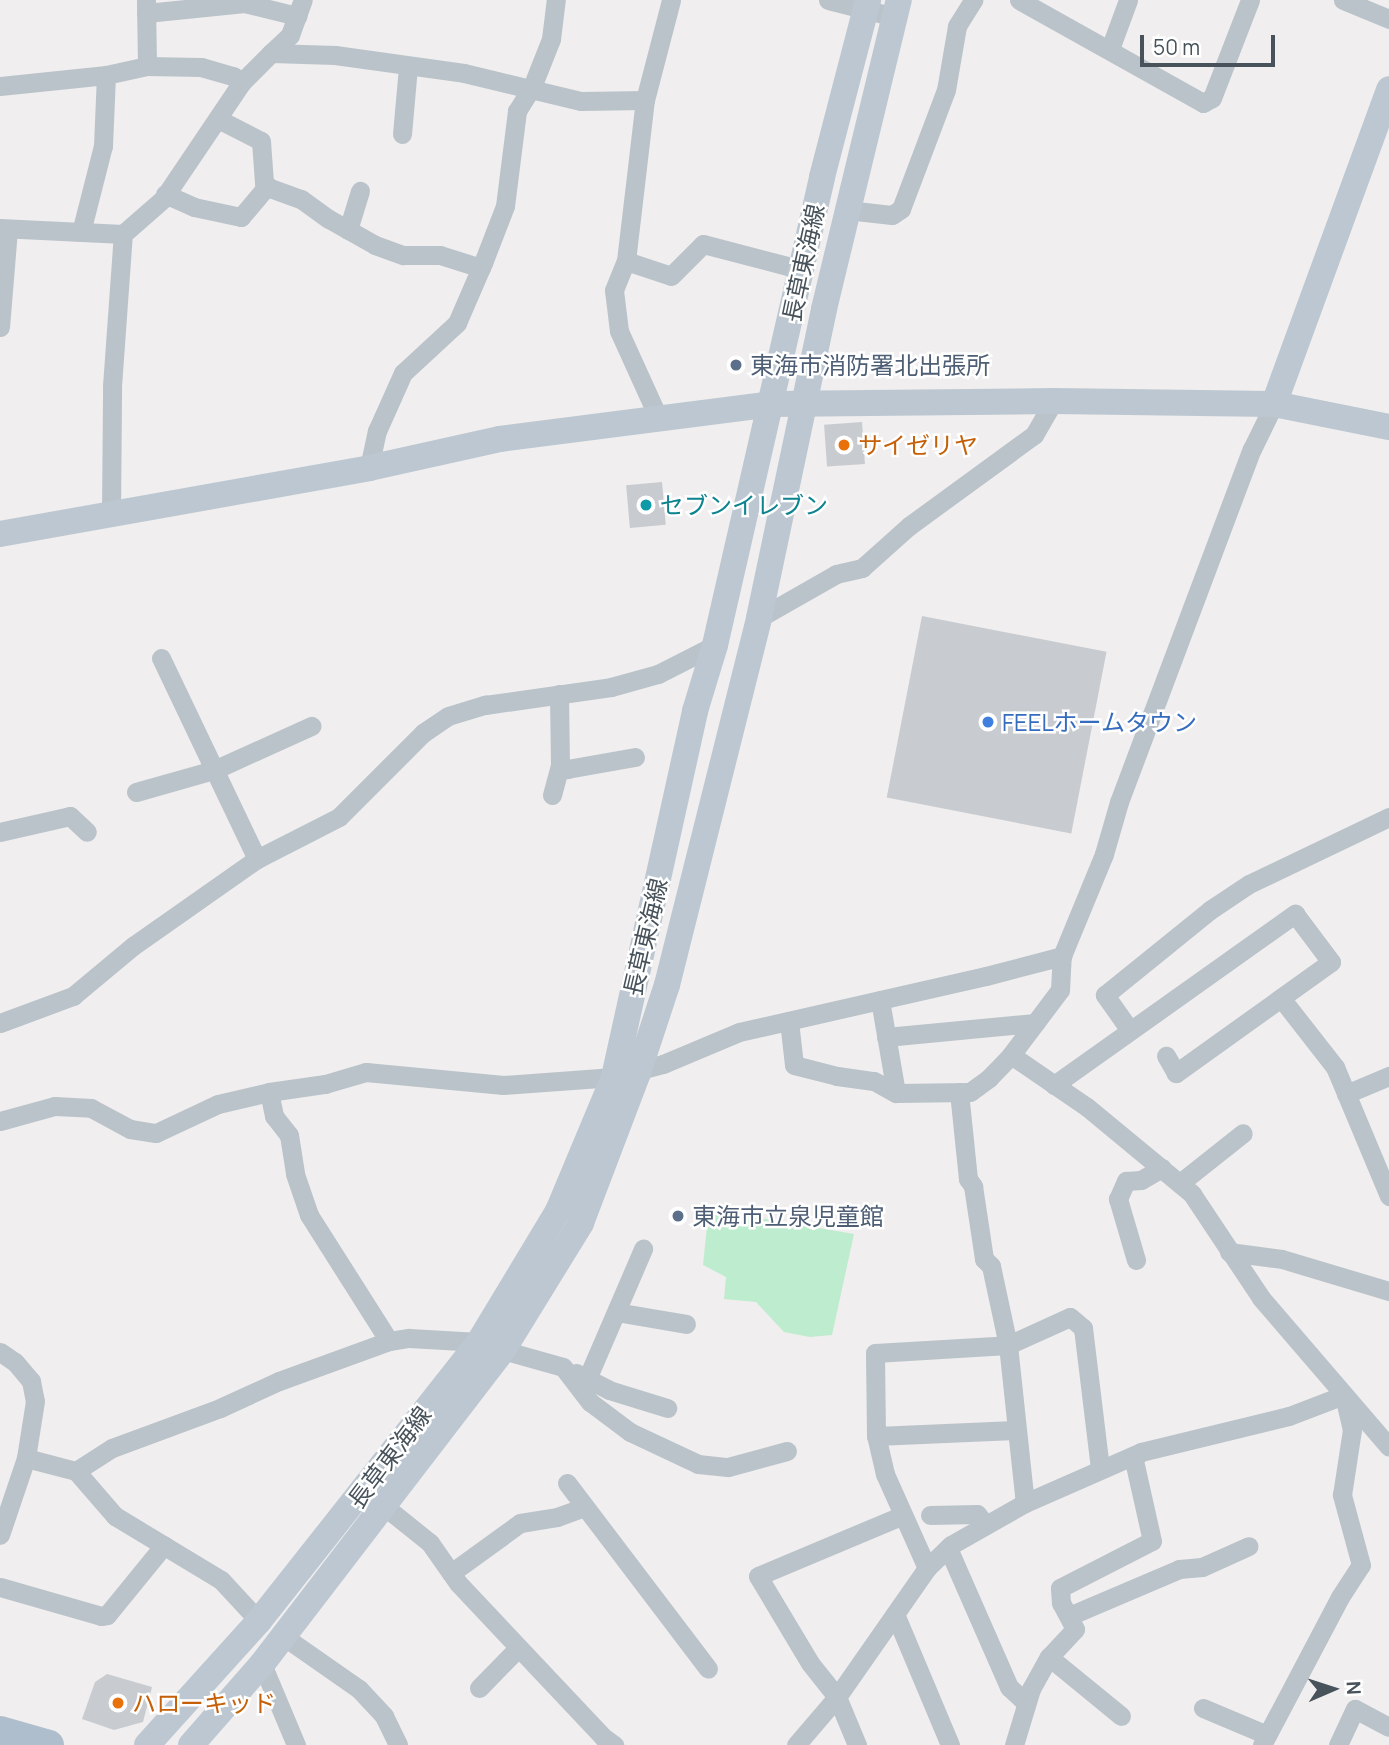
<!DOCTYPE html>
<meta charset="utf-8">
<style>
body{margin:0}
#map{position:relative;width:1389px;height:1745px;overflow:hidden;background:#f0eeee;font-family:Manrope,"Noto Sans JP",sans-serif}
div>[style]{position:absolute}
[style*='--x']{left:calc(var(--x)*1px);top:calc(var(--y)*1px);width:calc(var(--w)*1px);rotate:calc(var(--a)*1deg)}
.green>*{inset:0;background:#beecce}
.building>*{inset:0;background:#c8cbd0;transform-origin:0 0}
.street>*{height:19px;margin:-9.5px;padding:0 9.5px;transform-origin:9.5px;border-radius:9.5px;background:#bac3ca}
.secondary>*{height:26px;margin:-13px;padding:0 13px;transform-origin:13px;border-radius:13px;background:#bcc7d1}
.primary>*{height:30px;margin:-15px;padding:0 15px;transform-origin:15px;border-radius:15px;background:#aebecc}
.dots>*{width:19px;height:19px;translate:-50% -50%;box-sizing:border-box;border:4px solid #fff;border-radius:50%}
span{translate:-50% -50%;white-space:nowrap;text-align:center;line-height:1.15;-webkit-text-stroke:5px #fff;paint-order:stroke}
.street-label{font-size:24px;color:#47525a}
.service-label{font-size:24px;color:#4e5e75}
.left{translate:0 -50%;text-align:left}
.food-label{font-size:24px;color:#c56008}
.culture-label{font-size:24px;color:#0d838f}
.shop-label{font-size:24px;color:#366cbe}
.north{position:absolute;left:1298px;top:1654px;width:70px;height:70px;-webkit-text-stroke:5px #fff;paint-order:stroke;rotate:87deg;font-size:19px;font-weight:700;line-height:28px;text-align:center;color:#47525a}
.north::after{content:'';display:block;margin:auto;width:24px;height:32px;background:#47525a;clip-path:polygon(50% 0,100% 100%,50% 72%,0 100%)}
.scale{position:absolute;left:1140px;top:35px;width:135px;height:32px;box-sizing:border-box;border:4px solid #47525a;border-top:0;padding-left:9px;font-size:21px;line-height:24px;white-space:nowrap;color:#47525a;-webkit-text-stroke:5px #fff;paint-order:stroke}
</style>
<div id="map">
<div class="green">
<div style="clip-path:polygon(714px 1210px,854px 1234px,832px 1335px,810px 1337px,784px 1332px,756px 1302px,724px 1299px,726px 1277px,703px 1265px,708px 1216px)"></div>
</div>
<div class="building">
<div style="left:862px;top:422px;width:42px;height:38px;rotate:86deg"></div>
<div style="left:662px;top:482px;width:43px;height:36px;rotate:85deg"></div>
<div style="left:922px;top:616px;width:188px;height:185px;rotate:11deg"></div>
<div style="clip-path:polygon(107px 1674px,152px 1687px,143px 1722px,114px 1730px,82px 1719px,95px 1682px)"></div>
</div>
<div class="street">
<div style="--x:828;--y:0;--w:69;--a:14.2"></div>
<div style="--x:1019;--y:0;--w:211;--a:29.2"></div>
<div style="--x:1203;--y:103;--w:10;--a:-29"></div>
<div style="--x:1212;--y:98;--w:105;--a:-68.8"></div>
<div style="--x:1343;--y:0;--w:50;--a:22.4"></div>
<div style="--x:146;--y:1;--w:65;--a:89.1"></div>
<div style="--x:146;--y:13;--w:99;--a:-5.8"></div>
<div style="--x:244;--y:3;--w:55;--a:13.8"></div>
<div style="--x:1110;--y:49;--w:52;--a:-69.8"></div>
<div style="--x:271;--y:53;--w:26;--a:-43"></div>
<div style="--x:290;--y:35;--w:37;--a:-70"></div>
<div style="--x:0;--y:86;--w:107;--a:-5.9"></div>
<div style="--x:106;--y:75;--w:42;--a:-12.4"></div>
<div style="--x:147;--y:66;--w:54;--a:1.1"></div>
<div style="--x:201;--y:67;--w:33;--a:16"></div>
<div style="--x:233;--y:76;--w:11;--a:34"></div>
<div style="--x:218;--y:119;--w:48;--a:27.1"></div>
<div style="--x:261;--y:141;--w:42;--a:85.9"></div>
<div style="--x:264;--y:183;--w:8;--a:40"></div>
<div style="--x:270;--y:188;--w:33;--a:20"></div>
<div style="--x:301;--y:199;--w:34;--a:36"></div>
<div style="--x:329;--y:219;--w:53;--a:29.5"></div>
<div style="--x:375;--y:245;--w:30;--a:20"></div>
<div style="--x:403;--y:255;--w:37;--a:0"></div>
<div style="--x:440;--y:255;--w:43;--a:17.6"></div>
<div style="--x:402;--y:134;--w:67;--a:-84.9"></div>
<div style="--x:165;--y:194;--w:32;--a:24"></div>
<div style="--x:194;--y:207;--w:48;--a:12"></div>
<div style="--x:241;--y:217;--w:40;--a:-50"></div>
<div style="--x:847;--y:210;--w:45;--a:6.3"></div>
<div style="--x:892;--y:215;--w:11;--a:-34"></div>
<div style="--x:901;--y:209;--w:127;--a:-69.3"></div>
<div style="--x:946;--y:90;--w:65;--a:-80.2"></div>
<div style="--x:957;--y:26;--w:31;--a:-58"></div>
<div style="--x:0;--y:228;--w:123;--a:2.8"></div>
<div style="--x:348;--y:230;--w:41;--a:-72.9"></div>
<div style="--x:81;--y:232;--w:89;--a:-75.7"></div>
<div style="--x:103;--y:146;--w:71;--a:-87.6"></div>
<div style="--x:626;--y:261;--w:47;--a:18.4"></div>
<div style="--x:671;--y:276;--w:45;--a:-45"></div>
<div style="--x:703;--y:244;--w:103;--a:14.6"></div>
<div style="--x:0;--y:327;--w:98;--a:-85.3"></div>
<div style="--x:658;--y:417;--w:94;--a:-114.4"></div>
<div style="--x:619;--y:331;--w:41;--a:-97"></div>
<div style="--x:614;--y:290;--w:31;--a:-68"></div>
<div style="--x:626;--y:261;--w:162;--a:-83.3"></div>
<div style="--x:645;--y:100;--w:103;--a:-75.4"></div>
<div style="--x:369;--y:468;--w:38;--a:-78"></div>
<div style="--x:377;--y:431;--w:64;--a:-65.9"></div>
<div style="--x:403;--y:373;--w:74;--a:-42.8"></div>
<div style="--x:457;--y:323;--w:65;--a:-66.6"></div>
<div style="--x:483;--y:263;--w:61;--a:-68.9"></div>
<div style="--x:505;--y:206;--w:96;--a:-82.8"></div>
<div style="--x:517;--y:111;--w:28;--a:-58"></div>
<div style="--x:532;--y:87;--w:52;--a:-68.4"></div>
<div style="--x:551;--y:39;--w:39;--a:-83"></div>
<div style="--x:111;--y:512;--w:126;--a:-89.5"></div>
<div style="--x:112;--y:386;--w:152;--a:-85.9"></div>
<div style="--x:123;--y:234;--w:53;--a:-41.2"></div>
<div style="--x:163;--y:199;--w:141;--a:-56"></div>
<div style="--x:242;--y:82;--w:41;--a:-45"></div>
<div style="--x:271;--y:53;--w:64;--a:1.8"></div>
<div style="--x:335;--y:55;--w:130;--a:7.9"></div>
<div style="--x:464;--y:73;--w:120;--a:13.5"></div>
<div style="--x:581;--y:101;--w:64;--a:-0.9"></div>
<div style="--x:759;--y:618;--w:89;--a:-29.7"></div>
<div style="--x:836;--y:574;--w:27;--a:-13"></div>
<div style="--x:862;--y:568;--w:63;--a:-41.8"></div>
<div style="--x:909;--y:526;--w:155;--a:-36.1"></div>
<div style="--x:1034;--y:435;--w:39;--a:-60"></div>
<div style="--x:161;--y:658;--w:223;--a:64.5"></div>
<div style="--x:560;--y:766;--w:8;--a:23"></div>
<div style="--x:567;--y:769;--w:69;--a:-10"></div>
<div style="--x:136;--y:792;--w:81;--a:-15.8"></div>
<div style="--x:214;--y:770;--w:107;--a:-24.4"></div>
<div style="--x:552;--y:795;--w:30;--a:-75"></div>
<div style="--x:560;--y:766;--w:72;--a:-90.8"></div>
<div style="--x:0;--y:832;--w:72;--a:-12.9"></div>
<div style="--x:70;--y:816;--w:23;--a:43"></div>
<div style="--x:1281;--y:998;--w:88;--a:52"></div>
<div style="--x:1335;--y:1067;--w:140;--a:67.3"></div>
<div style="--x:880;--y:1000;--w:94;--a:80.2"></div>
<div style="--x:789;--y:1021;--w:44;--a:83.5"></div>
<div style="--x:794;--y:1065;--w:44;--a:14.3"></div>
<div style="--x:837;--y:1076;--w:37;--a:8"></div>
<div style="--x:874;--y:1081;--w:25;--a:29"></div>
<div style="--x:896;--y:1093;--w:74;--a:-0.8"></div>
<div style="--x:970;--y:1092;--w:24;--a:-36"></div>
<div style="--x:989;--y:1078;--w:32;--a:-46"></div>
<div style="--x:1011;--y:1055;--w:81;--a:-53"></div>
<div style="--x:1060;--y:990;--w:34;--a:-87"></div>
<div style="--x:1062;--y:956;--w:110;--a:-67.6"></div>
<div style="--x:1104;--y:854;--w:54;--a:-73.9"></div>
<div style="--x:1119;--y:802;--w:377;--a:-69.4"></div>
<div style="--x:1252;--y:449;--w:50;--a:-63.9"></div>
<div style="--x:0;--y:1023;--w:78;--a:-20.3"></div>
<div style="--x:73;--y:996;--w:78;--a:-39.8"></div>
<div style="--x:133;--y:946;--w:151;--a:-35.1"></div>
<div style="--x:257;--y:859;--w:92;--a:-27.1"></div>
<div style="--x:339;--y:817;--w:119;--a:-45"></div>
<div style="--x:423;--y:733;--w:30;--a:-34"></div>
<div style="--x:448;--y:716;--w:39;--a:-17"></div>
<div style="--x:485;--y:705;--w:127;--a:-8.1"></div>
<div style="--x:611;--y:687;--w:49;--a:-15.5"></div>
<div style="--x:658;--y:674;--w:64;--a:-27"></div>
<div style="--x:1129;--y:1029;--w:42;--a:-125.2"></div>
<div style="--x:1105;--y:995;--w:135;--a:-39"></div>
<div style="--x:1210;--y:910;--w:47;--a:-33.7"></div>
<div style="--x:1249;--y:884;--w:155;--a:-25.6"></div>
<div style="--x:886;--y:1037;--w:150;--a:-5.4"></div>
<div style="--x:1011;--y:1055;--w:92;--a:34.4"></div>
<div style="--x:1087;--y:1107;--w:136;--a:39.6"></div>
<div style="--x:1192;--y:1194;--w:125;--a:56.4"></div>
<div style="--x:1261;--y:1298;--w:196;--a:49.3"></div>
<div style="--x:1054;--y:1085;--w:296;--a:-35.4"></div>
<div style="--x:1295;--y:914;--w:60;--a:53.1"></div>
<div style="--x:1331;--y:962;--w:191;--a:144.4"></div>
<div style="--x:1176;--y:1073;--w:20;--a:-120"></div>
<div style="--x:269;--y:1092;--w:25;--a:78"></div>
<div style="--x:274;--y:1116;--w:24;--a:52"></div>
<div style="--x:289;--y:1135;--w:39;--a:81"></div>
<div style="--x:295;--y:1174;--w:43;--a:71.1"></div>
<div style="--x:309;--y:1215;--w:149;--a:57.6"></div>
<div style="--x:959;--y:1092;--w:87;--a:84.1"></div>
<div style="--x:968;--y:1179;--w:9;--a:54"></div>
<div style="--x:973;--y:1186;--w:74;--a:81.4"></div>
<div style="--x:984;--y:1259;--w:10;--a:45"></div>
<div style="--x:991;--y:1266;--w:81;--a:77.9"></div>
<div style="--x:1008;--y:1345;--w:159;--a:83.9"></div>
<div style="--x:1346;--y:1094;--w:47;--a:-22.7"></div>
<div style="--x:0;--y:1121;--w:57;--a:-15.3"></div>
<div style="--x:55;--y:1106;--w:36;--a:3"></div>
<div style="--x:91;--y:1108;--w:44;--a:28.3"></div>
<div style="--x:130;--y:1129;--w:26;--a:9"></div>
<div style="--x:156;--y:1133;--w:68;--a:-25.1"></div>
<div style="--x:218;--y:1104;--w:52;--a:-13.2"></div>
<div style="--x:269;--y:1092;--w:57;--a:-8.1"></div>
<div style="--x:325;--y:1084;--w:43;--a:-16.3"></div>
<div style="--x:366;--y:1072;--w:138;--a:5.4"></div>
<div style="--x:503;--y:1085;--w:111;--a:-4.1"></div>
<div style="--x:614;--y:1077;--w:51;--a:-14.9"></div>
<div style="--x:663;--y:1064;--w:82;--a:-22.8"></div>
<div style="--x:739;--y:1032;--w:253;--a:-12.8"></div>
<div style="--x:986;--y:976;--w:79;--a:-14.7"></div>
<div style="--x:1180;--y:1183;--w:80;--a:-38.4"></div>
<div style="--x:1229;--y:1252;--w:53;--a:7.5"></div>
<div style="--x:1282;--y:1259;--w:112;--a:16.7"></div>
<div style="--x:1136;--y:1260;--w:64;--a:-106.4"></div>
<div style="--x:1118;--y:1199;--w:20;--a:-66"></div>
<div style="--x:1126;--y:1181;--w:15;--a:-4"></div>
<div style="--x:1141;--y:1180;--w:24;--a:-30"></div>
<div style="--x:616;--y:1312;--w:71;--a:9.7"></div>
<div style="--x:503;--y:1350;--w:62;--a:15.8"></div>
<div style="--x:563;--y:1367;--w:44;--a:52.4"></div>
<div style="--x:590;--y:1402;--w:50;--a:36.9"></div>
<div style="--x:630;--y:1432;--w:75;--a:25.2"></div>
<div style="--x:698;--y:1464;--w:30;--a:6"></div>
<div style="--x:728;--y:1467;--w:61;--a:-15.2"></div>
<div style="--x:0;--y:1352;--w:18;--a:34"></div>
<div style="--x:15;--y:1362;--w:25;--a:50"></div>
<div style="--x:31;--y:1381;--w:20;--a:79"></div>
<div style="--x:35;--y:1401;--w:58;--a:99"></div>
<div style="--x:26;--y:1458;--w:81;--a:108.7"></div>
<div style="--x:576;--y:1373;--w:37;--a:27"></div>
<div style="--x:609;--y:1390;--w:61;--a:17.2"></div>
<div style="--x:587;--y:1379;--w:142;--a:-66.7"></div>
<div style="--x:876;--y:1436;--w:139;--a:-2.5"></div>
<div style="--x:26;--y:1458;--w:52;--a:14.6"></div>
<div style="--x:76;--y:1471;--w:60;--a:49.1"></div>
<div style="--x:115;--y:1516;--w:124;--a:31.1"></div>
<div style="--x:221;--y:1580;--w:56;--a:47.2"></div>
<div style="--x:76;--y:1471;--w:43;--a:-32.6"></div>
<div style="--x:112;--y:1448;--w:115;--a:-20.3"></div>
<div style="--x:220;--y:1408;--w:65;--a:-24.6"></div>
<div style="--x:279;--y:1381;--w:117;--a:-20"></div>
<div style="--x:389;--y:1341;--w:20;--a:-9"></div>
<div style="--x:409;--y:1338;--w:70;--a:3.3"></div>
<div style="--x:567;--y:1483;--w:233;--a:52.8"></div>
<div style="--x:384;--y:1506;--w:59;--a:38.8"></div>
<div style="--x:430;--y:1543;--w:49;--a:55"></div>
<div style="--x:458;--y:1583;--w:212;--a:46.7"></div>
<div style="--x:603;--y:1737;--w:14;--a:36"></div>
<div style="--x:930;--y:1515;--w:47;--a:-1.2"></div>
<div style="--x:977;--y:1514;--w:13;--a:51"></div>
<div style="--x:948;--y:1548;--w:152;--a:66.3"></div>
<div style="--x:1009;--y:1687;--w:22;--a:43"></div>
<div style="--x:927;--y:1568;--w:103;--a:-114.1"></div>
<div style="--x:885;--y:1474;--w:39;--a:-103"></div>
<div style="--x:876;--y:1436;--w:83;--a:-90.7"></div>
<div style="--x:875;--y:1353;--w:133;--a:-3.4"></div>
<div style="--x:1008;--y:1345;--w:68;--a:-24.3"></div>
<div style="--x:1070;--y:1317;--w:17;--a:40"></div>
<div style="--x:1083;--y:1328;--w:142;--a:83.1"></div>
<div style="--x:451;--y:1573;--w:85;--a:-35.9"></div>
<div style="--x:520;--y:1523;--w:37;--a:-9"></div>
<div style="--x:557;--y:1517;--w:29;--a:-20"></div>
<div style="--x:0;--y:1587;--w:105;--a:16"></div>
<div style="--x:101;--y:1616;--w:6;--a:-9"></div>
<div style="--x:107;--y:1615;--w:90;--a:-50.8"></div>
<div style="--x:895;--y:1614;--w:142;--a:67.2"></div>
<div style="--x:1069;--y:1616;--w:120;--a:-23.1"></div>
<div style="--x:1179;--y:1569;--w:23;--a:-5"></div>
<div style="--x:1202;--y:1567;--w:51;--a:-24.1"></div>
<div style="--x:283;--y:1636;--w:93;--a:34.9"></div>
<div style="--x:359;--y:1689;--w:37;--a:47"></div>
<div style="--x:384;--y:1716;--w:32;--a:64"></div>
<div style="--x:1049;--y:1657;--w:93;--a:39.3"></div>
<div style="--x:262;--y:1664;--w:88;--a:67.2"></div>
<div style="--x:479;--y:1688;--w:56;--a:-45.7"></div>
<div style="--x:1203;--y:1708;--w:69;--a:22.9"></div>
<div style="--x:796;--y:1745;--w:63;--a:-49.5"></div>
<div style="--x:837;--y:1697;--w:157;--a:-55.1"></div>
<div style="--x:927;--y:1568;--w:33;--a:-44"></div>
<div style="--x:951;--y:1545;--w:85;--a:-29.6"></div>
<div style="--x:1025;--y:1503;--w:127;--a:-23.7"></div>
<div style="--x:1141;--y:1452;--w:152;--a:-13.7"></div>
<div style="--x:1289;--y:1416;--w:59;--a:-20.9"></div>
<div style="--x:857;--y:1745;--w:52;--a:-112.6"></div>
<div style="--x:837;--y:1697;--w:43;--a:-128.5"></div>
<div style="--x:810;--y:1663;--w:101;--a:-120.9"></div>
<div style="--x:758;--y:1576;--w:157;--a:-22.8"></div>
<div style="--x:1014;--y:1745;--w:59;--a:-73.1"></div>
<div style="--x:1031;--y:1689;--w:37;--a:-61"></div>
<div style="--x:1049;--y:1657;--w:38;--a:-47"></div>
<div style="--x:1075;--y:1629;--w:30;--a:-118"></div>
<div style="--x:1061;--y:1603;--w:15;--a:-94"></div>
<div style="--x:1060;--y:1588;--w:103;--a:-27.1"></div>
<div style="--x:1152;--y:1541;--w:87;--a:-102.6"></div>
<div style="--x:1262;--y:1745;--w:167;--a:-62.2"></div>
<div style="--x:1340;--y:1597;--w:38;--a:-57"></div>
<div style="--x:1361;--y:1565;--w:73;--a:-105.2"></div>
<div style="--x:1342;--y:1495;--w:66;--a:-81.3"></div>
<div style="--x:1352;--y:1430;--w:31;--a:-103"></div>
<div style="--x:1338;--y:1745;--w:40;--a:-65"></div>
<div style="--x:1355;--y:1709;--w:38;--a:28"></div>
</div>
<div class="secondary">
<div style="--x:1274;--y:404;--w:335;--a:-69.9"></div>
<div style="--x:0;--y:534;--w:375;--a:-10.1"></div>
<div style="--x:369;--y:468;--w:134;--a:-12.5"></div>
<div style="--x:500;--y:439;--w:274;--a:-7.3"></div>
<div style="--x:772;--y:404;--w:282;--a:-0.6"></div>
<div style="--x:1054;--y:401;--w:220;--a:0.8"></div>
<div style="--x:1274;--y:404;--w:117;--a:11.3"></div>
<div style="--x:147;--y:1745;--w:167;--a:-47.9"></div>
<div style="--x:259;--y:1621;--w:355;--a:-51.7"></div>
<div style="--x:479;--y:1342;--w:153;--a:-58.9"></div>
<div style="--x:558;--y:1211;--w:145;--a:-67.3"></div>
<div style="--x:614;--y:1077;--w:375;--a:-77.5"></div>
<div style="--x:695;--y:711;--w:69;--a:-73.1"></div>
<div style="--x:715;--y:645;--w:480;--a:-77.1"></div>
<div style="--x:822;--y:177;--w:183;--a:-75.4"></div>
<div style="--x:191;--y:1745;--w:108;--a:-48.8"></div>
<div style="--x:262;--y:1664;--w:396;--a:-52.5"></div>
<div style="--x:503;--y:1350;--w:149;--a:-58.4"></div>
<div style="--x:581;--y:1223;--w:160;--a:-69.2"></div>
<div style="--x:638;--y:1073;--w:93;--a:-71.8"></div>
<div style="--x:667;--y:985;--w:378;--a:-75.9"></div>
<div style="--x:759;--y:618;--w:316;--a:-78.1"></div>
<div style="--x:824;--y:309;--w:318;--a:-76.4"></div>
</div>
<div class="primary">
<div style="--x:0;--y:1731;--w:51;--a:15.9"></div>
</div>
<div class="dots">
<div style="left:736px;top:365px;background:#5c6f8a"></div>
<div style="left:844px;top:445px;background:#e8710a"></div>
<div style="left:646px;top:505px;background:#0f9aa8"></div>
<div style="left:988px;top:722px;background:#3f7fe0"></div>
<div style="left:678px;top:1216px;background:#5c6f8a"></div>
<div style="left:118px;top:1703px;background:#e8710a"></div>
</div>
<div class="street-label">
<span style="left:803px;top:263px;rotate:-78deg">長草東海線</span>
<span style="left:645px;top:937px;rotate:-77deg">長草東海線</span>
<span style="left:389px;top:1457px;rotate:-53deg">長草東海線</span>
</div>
<div class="service-label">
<span class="left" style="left:750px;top:365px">東海市消防署北出張所</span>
<span class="left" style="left:692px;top:1216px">東海市立泉児童館</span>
</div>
<div class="food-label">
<span class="left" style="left:858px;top:445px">サイゼリヤ</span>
<span class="left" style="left:132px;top:1703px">ハローキッド</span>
</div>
<div class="culture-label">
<span class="left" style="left:660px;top:505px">セブンイレブン</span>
</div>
<div class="shop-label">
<span class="left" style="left:1002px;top:722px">FEELホームタウン</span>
</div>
<div class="north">N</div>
<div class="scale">50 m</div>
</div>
